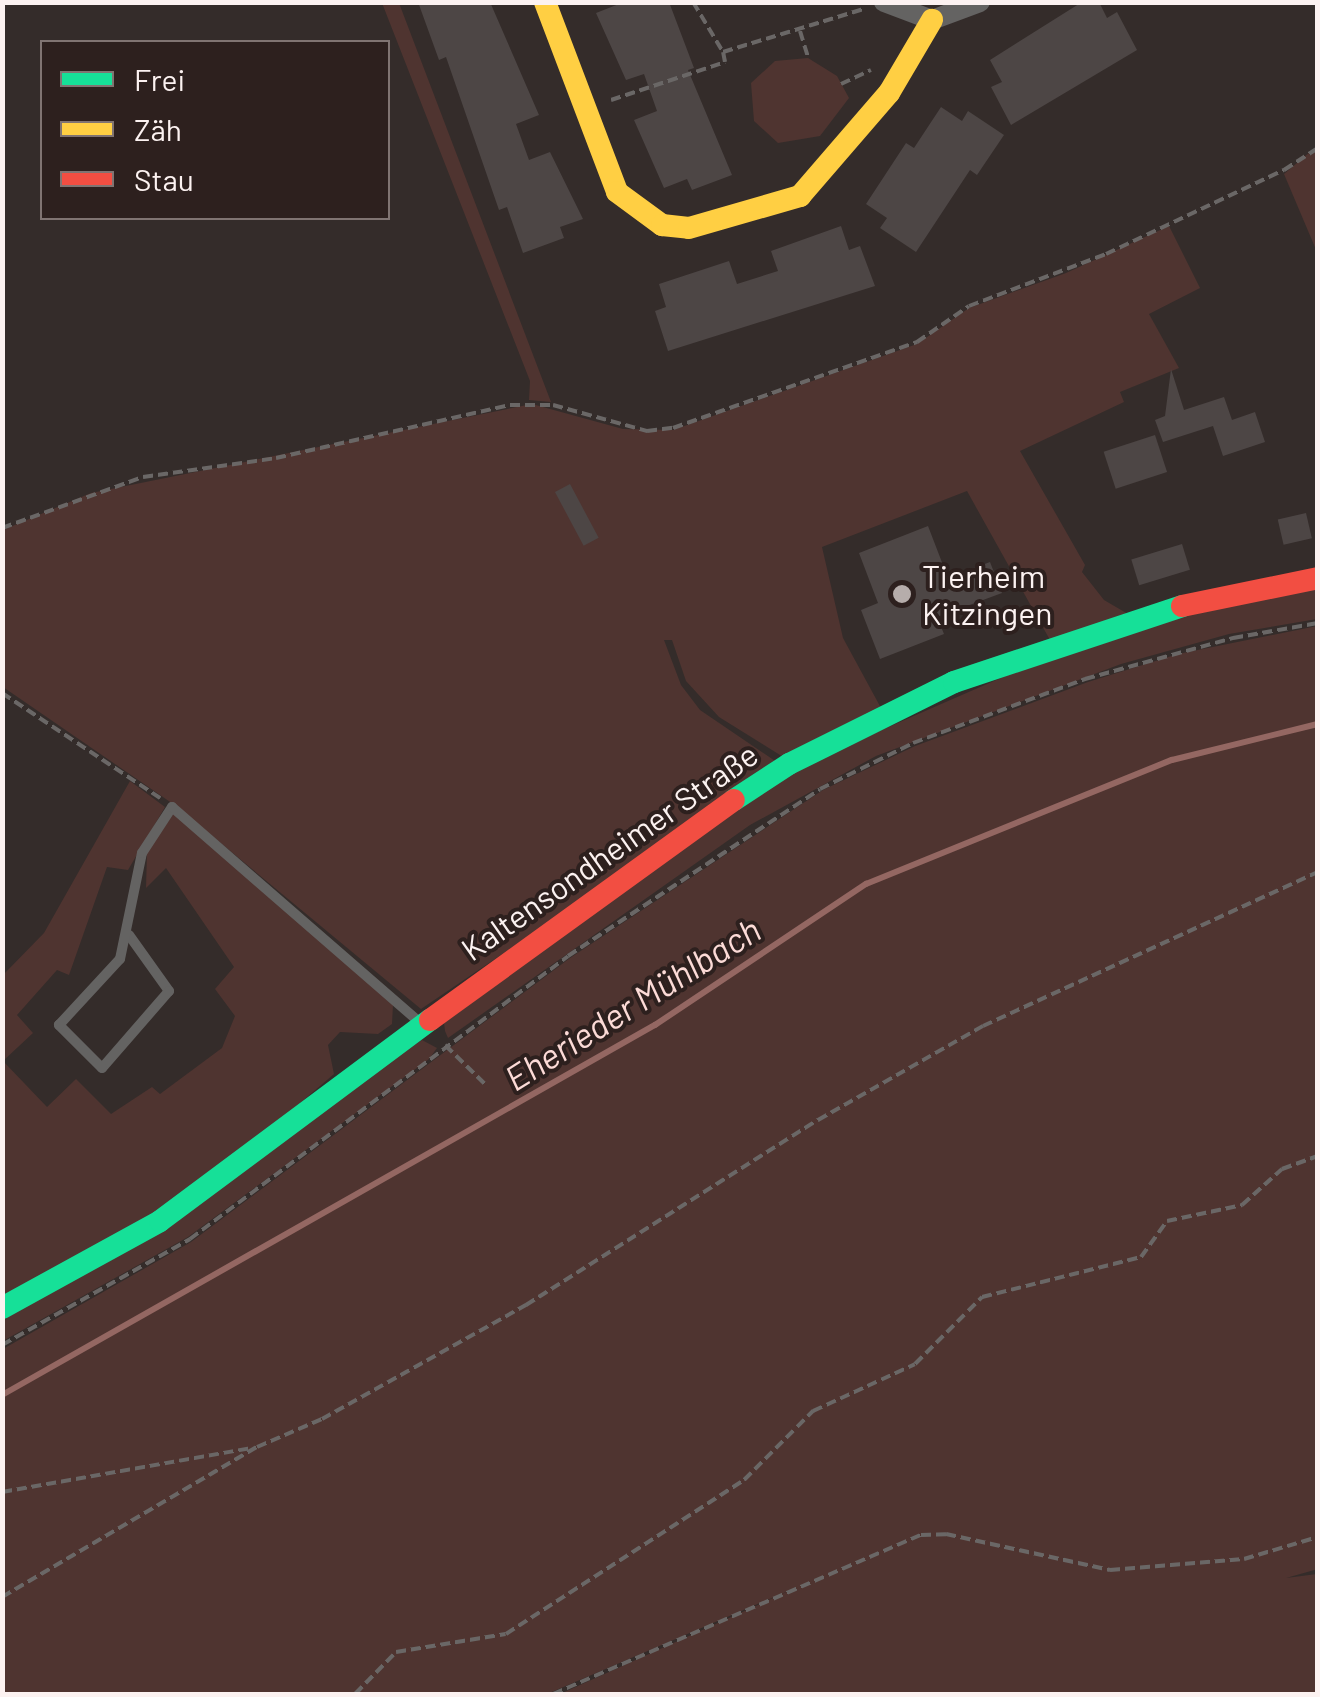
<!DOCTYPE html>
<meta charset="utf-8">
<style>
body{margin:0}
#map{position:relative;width:1320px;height:1697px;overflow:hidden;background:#342c2a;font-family:Barlow,sans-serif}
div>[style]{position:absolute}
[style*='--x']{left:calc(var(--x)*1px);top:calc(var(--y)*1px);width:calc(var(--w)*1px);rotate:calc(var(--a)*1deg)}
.green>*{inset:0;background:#4f3430}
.stream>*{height:6px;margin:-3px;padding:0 3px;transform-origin:3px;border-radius:3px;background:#946762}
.building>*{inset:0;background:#4d4645;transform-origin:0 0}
.path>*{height:4px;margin-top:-2px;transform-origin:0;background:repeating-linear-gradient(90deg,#6a6766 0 10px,transparent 0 15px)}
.lane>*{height:10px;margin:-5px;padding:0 5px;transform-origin:5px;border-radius:5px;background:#646362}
.street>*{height:20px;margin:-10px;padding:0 10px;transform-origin:10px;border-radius:10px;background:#646362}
.fast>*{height:22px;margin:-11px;padding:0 11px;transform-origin:11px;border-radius:11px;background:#16e098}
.slow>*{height:22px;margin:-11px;padding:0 11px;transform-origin:11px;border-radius:11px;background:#ffcf43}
.jam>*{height:22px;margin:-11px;padding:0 11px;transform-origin:11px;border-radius:11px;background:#f24e42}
.dots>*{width:28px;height:28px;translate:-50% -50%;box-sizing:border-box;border:5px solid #2d201e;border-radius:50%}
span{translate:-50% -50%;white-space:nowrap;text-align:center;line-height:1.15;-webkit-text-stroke:8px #2d201e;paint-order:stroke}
.poi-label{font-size:32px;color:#fcf2f1}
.left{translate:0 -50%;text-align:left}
.street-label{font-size:32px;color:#fcf2f1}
.water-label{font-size:35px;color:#fcdbd7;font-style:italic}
.frame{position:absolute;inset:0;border:5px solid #fcf2f1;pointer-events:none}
.legend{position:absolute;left:40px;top:40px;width:350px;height:180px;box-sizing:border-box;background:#2d201e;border:2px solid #807472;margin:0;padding:12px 18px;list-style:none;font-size:30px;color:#fcf2f1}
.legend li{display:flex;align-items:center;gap:20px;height:50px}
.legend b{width:50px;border:2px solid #807472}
</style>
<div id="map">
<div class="green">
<div style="clip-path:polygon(382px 3px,399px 3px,551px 402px,529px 400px,530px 381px)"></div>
<div style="clip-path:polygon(808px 58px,837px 76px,849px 98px,820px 136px,778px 143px,754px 121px,751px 83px,775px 61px)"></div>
<div style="clip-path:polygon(1317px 146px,1317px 252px,1284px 174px)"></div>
<div style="clip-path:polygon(1169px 226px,1200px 288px,1149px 314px,1179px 368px,1120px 392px,1124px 402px,1020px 451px,1085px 565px,1082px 572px,1104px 600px,1128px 614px,1050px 640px,967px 491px,822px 547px,843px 638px,881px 708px,788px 760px,719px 717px,686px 681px,672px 640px,664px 640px,681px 685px,700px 710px,781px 765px,421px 1009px,176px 806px,3px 687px,3px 530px,91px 493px,532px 404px,623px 429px,673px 430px,917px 344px,969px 308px,1066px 273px)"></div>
<div style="clip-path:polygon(1317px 583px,1317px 619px,1229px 634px,1121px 664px,876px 756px,750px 825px,448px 1038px,445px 1031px,444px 1023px,790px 770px,1106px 632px)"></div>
<div style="clip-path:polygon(1317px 626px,1318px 1569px,1286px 1578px,1317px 1574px,1317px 1694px,560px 1694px,800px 1586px,547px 1694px,3px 1694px,3px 1349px,191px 1242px,570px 958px,823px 790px,915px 746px,1088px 682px,1178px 654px)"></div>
<div style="clip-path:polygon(130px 781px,165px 807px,128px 870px,107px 867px,69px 975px,57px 970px,17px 1015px,33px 1033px,3px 1061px,47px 1107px,76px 1079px,111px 1114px,152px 1087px,160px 1094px,222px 1048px,235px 1016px,215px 989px,234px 967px,166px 868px,146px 888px,147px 852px,174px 813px,393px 1005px,392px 1024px,378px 1034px,340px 1032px,328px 1045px,334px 1074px,215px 1176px,3px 1304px,3px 975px,44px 933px)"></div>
<div style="clip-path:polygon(422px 1040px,437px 1048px,429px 1059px,188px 1237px,3px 1341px,3px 1311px)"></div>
</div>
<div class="stream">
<div style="--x:2;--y:1395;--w:751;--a:-29.54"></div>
<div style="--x:655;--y:1025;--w:254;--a:-33.8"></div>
<div style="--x:866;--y:884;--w:330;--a:-22.1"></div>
<div style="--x:1172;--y:760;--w:150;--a:-13.9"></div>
</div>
<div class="building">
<div style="clip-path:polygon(418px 2px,490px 2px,539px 115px,516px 124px,529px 160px,550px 152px,583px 219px,560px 227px,564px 238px,523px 253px,507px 207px,499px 210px,446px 57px,439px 60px)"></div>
<div style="clip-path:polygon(624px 2px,669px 2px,694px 68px,688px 70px,732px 175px,692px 190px,687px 179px,664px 188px,634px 120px,657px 111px,644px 74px,626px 80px,596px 13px)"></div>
<div style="clip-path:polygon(1082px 2px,1099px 2px,1107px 18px,1117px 12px,1137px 50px,1011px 125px,991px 87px,1002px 82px,990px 60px)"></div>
<div style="clip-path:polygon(941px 107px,962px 121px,968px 111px,1004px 135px,977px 175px,970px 170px,916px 252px,880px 228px,887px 218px,866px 204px,906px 143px,914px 148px)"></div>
<div style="clip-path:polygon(841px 226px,849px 250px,860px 246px,875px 286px,668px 351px,655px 311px,666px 307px,659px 284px,729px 261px,737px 284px,778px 271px,771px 251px)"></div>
<div style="clip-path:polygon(1171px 369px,1184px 410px,1224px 397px,1232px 420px,1255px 412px,1265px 442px,1223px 456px,1213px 426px,1163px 442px,1155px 420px,1165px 416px)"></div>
<div style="left:1155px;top:435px;width:39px;height:54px;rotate:72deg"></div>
<div style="left:570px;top:484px;width:61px;height:17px;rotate:62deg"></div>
<div style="left:1306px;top:513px;width:26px;height:29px;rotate:77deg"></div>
<div style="clip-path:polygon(928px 526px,948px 578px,990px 562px,1002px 593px,937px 617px,944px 634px,880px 659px,861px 610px,878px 603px,859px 553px)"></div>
<div style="left:1182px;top:544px;width:27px;height:53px;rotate:73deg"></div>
</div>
<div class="path">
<div style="--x:693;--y:2;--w:58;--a:59"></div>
<div style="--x:723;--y:52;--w:147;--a:-17"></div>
<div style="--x:800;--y:31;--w:28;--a:73"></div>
<div style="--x:841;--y:84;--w:33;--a:-25"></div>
<div style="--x:611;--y:100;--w:120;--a:-18.4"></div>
<div style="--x:725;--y:62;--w:10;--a:-101"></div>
<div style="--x:2;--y:528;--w:150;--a:-19.9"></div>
<div style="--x:143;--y:477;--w:134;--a:-8.1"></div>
<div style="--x:276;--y:458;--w:240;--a:-12.8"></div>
<div style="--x:510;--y:405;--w:43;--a:0"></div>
<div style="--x:553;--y:405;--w:98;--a:15.5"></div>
<div style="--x:647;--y:431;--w:26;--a:-7"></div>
<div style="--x:673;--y:428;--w:259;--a:-19.4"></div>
<div style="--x:917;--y:342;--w:63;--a:-34.7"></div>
<div style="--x:969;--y:306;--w:147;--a:-20.8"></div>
<div style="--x:1106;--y:254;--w:197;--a:-25.3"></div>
<div style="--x:1284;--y:170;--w:40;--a:-32.9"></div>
<div style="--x:2;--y:693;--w:190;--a:33.6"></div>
<div style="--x:445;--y:1045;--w:59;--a:44.3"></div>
<div style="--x:2;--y:1345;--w:216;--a:-29.4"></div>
<div style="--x:190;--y:1239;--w:472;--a:-36.8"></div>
<div style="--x:568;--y:956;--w:302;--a:-33.5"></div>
<div style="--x:820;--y:789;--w:104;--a:-26.3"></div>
<div style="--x:913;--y:743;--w:184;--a:-20.4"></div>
<div style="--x:1085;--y:679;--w:154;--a:-15.5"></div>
<div style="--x:1233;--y:638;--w:86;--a:-10"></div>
<div style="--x:2;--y:1492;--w:254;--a:-10"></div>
<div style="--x:2;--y:1597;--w:296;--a:-30.5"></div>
<div style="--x:257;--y:1447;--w:71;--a:-23.3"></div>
<div style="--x:322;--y:1419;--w:234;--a:-29.2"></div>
<div style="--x:526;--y:1305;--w:346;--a:-32.4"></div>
<div style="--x:818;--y:1120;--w:190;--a:-29.7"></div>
<div style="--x:983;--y:1026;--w:369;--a:-24.7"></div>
<div style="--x:355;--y:1694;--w:59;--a:-45.7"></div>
<div style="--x:396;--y:1652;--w:111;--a:-9.3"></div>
<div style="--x:506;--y:1634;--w:283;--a:-32.9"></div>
<div style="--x:744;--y:1480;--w:98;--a:-45"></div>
<div style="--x:813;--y:1411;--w:112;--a:-24.7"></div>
<div style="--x:915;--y:1364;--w:95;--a:-45"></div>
<div style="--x:982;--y:1297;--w:164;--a:-14.1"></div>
<div style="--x:1141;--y:1257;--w:44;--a:-54.2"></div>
<div style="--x:1167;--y:1221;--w:77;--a:-12"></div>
<div style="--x:1242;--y:1205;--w:54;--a:-42"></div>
<div style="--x:1282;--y:1169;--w:38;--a:-20"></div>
<div style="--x:553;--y:1694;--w:401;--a:-23.4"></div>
<div style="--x:921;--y:1535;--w:25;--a:-2"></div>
<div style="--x:946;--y:1534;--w:168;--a:12.4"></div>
<div style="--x:1110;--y:1570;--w:134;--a:-4.7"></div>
<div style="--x:1244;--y:1559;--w:77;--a:-16.6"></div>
</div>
<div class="lane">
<div style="--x:129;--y:935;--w:69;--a:54.5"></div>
<div style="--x:169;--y:991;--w:102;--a:131"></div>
<div style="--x:102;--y:1068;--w:61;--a:-135"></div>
<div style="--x:59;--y:1025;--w:90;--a:-47.3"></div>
<div style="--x:120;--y:959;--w:108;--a:-78.3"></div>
<div style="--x:142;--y:853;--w:55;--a:-56.9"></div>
<div style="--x:172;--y:807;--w:331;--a:41"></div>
</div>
<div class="street">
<div style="--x:884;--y:2;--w:51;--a:20.6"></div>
<div style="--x:932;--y:20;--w:51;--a:-20.6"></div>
</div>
<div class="fast">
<div style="--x:734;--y:800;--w:66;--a:-33.2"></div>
<div style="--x:789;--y:764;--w:184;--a:-26.4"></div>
<div style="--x:954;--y:682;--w:240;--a:-18.4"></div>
<div style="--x:2;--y:1308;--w:180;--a:-28.8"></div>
<div style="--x:160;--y:1221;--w:337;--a:-36.7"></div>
</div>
<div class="slow">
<div style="--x:545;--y:2;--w:203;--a:69.2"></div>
<div style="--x:617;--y:192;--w:56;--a:36.3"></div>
<div style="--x:662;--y:225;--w:27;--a:6"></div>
<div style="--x:689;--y:228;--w:116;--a:-16.1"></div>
<div style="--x:800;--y:196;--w:136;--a:-49.2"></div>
<div style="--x:889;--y:93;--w:85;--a:-59.5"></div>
</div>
<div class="jam">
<div style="--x:1182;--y:606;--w:139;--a:-11.6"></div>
<div style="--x:430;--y:1020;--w:375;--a:-35.9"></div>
</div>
<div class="dots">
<div style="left:902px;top:594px;background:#b6adab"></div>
</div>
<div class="poi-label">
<span class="left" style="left:922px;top:594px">Tierheim<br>Kitzingen</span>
</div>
<div class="street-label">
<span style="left:609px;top:851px;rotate:-35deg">Kaltensondheimer Straße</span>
</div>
<div class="water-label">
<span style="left:632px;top:1003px;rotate:-32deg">Eherieder Mühlbach</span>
</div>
<div class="frame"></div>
<ul class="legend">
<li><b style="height:12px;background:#16e098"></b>Frei</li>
<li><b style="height:12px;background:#ffcf43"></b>Zäh</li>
<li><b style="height:12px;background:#f24e42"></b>Stau</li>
</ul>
</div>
